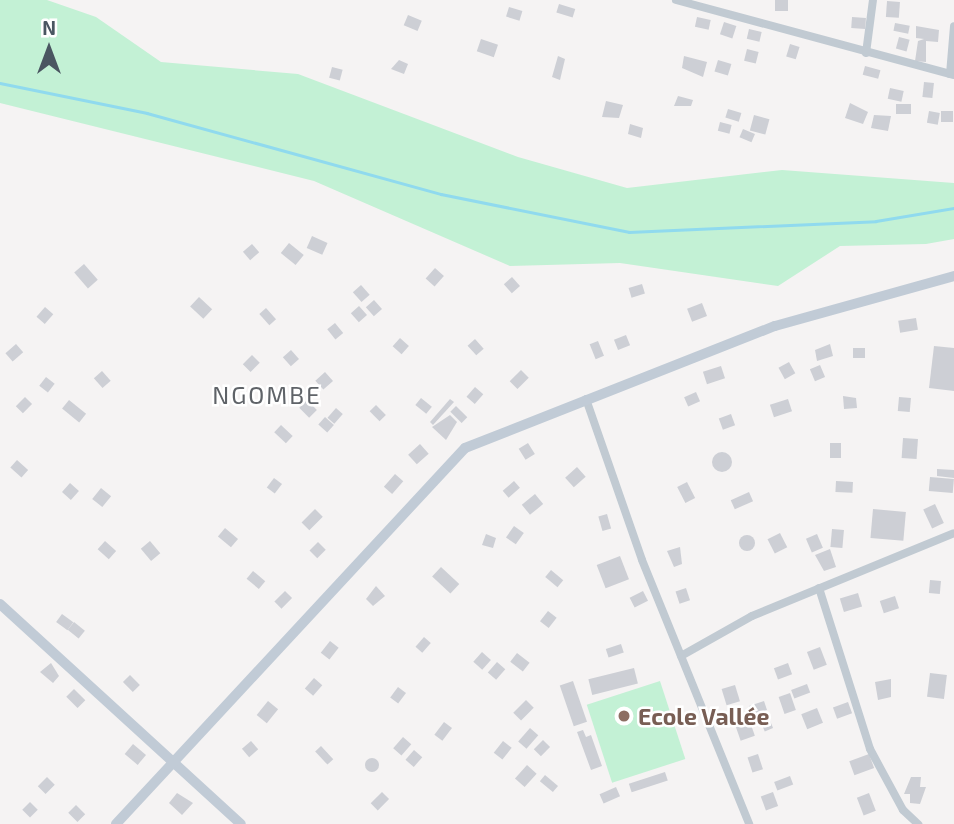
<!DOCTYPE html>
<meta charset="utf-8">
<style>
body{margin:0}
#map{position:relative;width:954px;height:824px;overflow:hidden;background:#f5f3f3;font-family:"Exo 2",sans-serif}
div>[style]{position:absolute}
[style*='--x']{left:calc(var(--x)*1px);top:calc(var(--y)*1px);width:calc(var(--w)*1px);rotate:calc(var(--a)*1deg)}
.green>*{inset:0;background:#c3f1d5;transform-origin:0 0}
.stream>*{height:2.5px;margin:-1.25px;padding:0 1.25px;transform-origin:1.25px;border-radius:1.25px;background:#90daee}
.building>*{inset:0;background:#cdcfd5;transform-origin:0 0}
.round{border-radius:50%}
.street>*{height:8px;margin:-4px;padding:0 4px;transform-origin:4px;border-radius:4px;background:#c1cad2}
.secondary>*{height:10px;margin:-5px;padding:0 5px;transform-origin:5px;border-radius:5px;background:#c1cbd6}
.dots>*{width:19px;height:19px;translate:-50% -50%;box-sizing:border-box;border:4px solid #fff;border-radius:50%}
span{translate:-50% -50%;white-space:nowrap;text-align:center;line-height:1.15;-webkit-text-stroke:5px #fff;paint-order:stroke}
.education-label{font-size:23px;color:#785e54;font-weight:700}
.left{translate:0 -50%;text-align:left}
.neighbourhood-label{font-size:24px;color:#5f6368;letter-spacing:2px}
.north{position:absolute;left:14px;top:14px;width:70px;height:70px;-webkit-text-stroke:5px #fff;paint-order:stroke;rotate:0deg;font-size:19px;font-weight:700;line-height:28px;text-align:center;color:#4a5661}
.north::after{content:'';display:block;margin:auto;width:24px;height:32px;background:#4a5661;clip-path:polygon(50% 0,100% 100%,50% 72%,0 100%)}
</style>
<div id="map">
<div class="green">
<div style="clip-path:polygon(0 0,47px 0,96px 17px,161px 62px,298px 74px,518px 157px,627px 188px,782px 170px,954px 183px,954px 239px,926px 244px,840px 246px,778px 286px,620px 263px,510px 266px,314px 181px,0 103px)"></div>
<div style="left:660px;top:681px;width:82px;height:77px;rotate:72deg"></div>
</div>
<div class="stream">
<div style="--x:0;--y:83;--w:150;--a:11.5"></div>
<div style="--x:147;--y:113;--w:305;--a:15.4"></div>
<div style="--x:441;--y:194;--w:192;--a:11.4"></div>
<div style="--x:629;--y:232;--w:247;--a:-2.5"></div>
<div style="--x:876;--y:221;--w:79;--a:-9.5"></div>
</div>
<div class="building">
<div style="left:775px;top:0;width:13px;height:11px"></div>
<div style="left:887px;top:1px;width:13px;height:16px;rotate:4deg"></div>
<div style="left:559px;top:4px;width:17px;height:9px;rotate:17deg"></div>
<div style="left:509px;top:7px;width:14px;height:10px;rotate:17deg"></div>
<div style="left:408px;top:15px;width:15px;height:11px;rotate:23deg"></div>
<div style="left:697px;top:17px;width:14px;height:10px;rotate:12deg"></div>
<div style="left:852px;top:17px;width:14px;height:11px;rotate:4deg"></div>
<div style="left:724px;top:22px;width:13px;height:13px;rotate:18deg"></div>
<div style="left:895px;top:23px;width:15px;height:8px;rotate:11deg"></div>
<div style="clip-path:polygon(916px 26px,939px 30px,938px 42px,926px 41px,926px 62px,915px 61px,918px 41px,924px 39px,916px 38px)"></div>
<div style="left:749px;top:29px;width:13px;height:10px;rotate:13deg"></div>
<div style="left:899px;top:37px;width:11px;height:12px;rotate:15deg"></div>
<div style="left:481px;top:39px;width:18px;height:13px;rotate:19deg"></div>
<div style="left:790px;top:44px;width:10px;height:13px;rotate:17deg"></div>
<div style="left:747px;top:49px;width:12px;height:12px;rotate:14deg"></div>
<div style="clip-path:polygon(558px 56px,565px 59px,560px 80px,552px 77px)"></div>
<div style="clip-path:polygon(684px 56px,707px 62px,703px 77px,682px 68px)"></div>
<div style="clip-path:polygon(399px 60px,408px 64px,404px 74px,391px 69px)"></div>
<div style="left:718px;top:60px;width:14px;height:12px;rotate:17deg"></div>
<div style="left:865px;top:66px;width:16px;height:9px;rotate:15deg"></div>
<div style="left:332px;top:67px;width:11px;height:11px;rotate:15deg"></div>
<div style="left:924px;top:82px;width:10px;height:15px;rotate:6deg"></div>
<div style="left:890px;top:88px;width:14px;height:11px;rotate:12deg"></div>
<div style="clip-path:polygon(678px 96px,693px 100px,691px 106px,674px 106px)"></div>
<div style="clip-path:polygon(606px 101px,623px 105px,619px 118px,602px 117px)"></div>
<div style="clip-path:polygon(850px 103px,868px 112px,863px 124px,845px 118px)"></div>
<div style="left:896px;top:104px;width:15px;height:10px"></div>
<div style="left:728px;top:109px;width:14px;height:9px;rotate:17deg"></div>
<div style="left:929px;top:111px;width:11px;height:12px;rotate:10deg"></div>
<div style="left:941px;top:111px;width:12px;height:11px"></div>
<div style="left:754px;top:115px;width:16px;height:16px;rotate:15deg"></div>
<div style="clip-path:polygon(874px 115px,891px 116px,888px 131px,871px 128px)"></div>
<div style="left:720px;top:122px;width:12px;height:9px;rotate:14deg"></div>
<div style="clip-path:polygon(630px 124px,643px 128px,641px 138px,628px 134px)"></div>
<div style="left:743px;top:129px;width:13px;height:9px;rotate:23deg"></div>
<div style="left:312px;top:236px;width:17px;height:13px;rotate:24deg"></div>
<div style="left:289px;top:243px;width:19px;height:13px;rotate:39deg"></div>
<div style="left:252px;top:244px;width:11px;height:12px;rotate:49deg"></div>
<div style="left:84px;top:264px;width:21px;height:13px;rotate:49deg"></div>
<div style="left:435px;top:268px;width:12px;height:14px;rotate:42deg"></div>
<div style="left:512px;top:277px;width:12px;height:11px;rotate:48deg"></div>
<div style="left:642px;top:284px;width:10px;height:14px;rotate:73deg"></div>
<div style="left:361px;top:285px;width:13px;height:11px;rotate:48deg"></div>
<div style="left:199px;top:297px;width:18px;height:13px;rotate:43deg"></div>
<div style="left:374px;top:300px;width:12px;height:11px;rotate:48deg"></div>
<div style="left:702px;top:303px;width:14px;height:16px;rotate:69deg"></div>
<div style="left:359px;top:306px;width:12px;height:11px;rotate:48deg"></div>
<div style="left:45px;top:307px;width:11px;height:13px;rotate:41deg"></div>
<div style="left:266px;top:308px;width:15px;height:9px;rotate:48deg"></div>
<div style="left:916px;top:318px;width:12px;height:18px;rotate:81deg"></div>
<div style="left:335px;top:323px;width:13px;height:10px;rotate:51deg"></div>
<div style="left:626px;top:335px;width:11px;height:13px;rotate:68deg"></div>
<div style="left:400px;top:338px;width:12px;height:11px;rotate:42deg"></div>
<div style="left:475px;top:339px;width:13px;height:10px;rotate:48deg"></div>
<div style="left:598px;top:341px;width:16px;height:9px;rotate:68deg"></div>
<div style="left:16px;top:344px;width:11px;height:14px;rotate:49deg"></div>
<div style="clip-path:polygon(830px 344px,833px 356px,817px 361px,815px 350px)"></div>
<div style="clip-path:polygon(934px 346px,954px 348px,954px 391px,929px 388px)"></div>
<div style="left:853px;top:348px;width:12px;height:10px"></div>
<div style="left:291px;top:350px;width:12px;height:11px;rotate:48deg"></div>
<div style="left:252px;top:355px;width:11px;height:13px;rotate:45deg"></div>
<div style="left:789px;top:362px;width:13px;height:12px;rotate:61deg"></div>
<div style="left:820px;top:365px;width:13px;height:11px;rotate:67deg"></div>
<div style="left:721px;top:366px;width:13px;height:19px;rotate:72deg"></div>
<div style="left:521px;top:370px;width:11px;height:16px;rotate:45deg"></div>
<div style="left:102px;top:371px;width:13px;height:11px;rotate:48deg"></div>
<div style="left:325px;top:372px;width:12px;height:13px;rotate:48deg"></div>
<div style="left:46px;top:377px;width:11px;height:11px;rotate:38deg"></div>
<div style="left:475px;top:387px;width:11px;height:13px;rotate:41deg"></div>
<div style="left:696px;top:392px;width:10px;height:13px;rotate:66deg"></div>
<div style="clip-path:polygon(843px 396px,856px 398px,857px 408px,844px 409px)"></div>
<div style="left:25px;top:397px;width:10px;height:13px;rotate:45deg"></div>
<div style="left:899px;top:397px;width:12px;height:14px;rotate:5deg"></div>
<div style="left:421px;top:398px;width:14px;height:9px;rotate:39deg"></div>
<div style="clip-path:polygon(450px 399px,454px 402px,433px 425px,430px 422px)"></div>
<div style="left:788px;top:399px;width:13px;height:19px;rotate:72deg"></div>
<div style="left:69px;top:400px;width:22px;height:11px;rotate:39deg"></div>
<div style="left:307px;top:400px;width:14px;height:11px;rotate:45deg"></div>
<div style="left:376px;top:405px;width:14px;height:9px;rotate:45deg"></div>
<div style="left:456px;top:406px;width:16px;height:8px;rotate:45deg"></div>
<div style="left:336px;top:408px;width:9px;height:13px;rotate:41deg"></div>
<div style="left:731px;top:414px;width:12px;height:13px;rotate:70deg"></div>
<div style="clip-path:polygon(450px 415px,457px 422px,446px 440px,432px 427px)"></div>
<div style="left:325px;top:417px;width:12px;height:10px;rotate:42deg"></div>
<div style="left:281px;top:425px;width:16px;height:10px;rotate:43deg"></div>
<div style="left:903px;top:438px;width:15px;height:20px;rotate:4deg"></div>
<div style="left:528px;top:443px;width:13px;height:11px;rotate:58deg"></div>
<div style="left:830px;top:443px;width:11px;height:15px"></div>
<div style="left:420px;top:444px;width:13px;height:16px;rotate:48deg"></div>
<div class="round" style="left:712px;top:452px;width:20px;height:20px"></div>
<div style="left:17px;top:460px;width:15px;height:10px;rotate:42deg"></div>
<div style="left:577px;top:467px;width:13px;height:16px;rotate:48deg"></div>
<div style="clip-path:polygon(937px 469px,954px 470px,954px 478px,937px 476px)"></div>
<div style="left:395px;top:474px;width:11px;height:17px;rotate:41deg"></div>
<div style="left:930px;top:477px;width:24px;height:14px;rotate:5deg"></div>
<div style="left:274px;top:478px;width:10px;height:12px;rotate:37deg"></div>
<div style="left:514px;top:481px;width:9px;height:15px;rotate:49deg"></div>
<div style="left:836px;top:481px;width:17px;height:11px;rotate:3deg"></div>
<div style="left:687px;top:482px;width:18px;height:11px;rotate:63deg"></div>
<div style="left:70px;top:483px;width:12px;height:12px;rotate:42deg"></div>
<div style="left:101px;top:488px;width:13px;height:14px;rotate:39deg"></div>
<div style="left:749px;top:492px;width:10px;height:20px;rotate:66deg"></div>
<div style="left:535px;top:494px;width:13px;height:17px;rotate:51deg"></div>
<div style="left:935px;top:504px;width:21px;height:13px;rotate:65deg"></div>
<div style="left:315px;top:509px;width:11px;height:19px;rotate:45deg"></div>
<div style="left:873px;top:509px;width:33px;height:29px;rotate:5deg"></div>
<div style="left:607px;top:514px;width:15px;height:9px;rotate:74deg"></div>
<div style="left:514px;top:526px;width:12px;height:14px;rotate:35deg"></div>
<div style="left:225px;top:528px;width:17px;height:11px;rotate:40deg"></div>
<div style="left:832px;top:529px;width:12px;height:18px;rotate:5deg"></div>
<div style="left:780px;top:533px;width:16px;height:14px;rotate:63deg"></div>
<div style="clip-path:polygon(486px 534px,496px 538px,493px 548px,482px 545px)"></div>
<div style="left:817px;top:534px;width:15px;height:12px;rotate:67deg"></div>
<div class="round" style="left:739px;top:535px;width:16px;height:16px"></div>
<div style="left:105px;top:541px;width:15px;height:11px;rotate:42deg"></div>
<div style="left:150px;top:541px;width:16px;height:12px;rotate:50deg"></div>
<div style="left:318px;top:542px;width:11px;height:12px;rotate:45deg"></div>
<div style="clip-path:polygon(680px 547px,682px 564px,674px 567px,667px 551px)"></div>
<div style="clip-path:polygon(830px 549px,836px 567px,824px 571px,815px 555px)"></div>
<div style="left:620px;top:556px;width:25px;height:25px;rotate:69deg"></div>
<div style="left:441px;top:567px;width:25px;height:13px;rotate:43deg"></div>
<div style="left:551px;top:570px;width:16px;height:9px;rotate:40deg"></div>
<div style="left:253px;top:571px;width:16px;height:10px;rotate:40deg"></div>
<div style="left:930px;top:580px;width:11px;height:13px;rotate:5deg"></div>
<div style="clip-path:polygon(376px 586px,385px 596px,373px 606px,366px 599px)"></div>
<div style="left:686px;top:588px;width:13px;height:11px;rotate:72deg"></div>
<div style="left:285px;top:591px;width:10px;height:15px;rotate:45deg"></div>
<div style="left:643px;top:591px;width:11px;height:15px;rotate:63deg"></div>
<div style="left:858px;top:593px;width:14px;height:19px;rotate:73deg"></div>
<div style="left:895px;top:596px;width:13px;height:16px;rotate:72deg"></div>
<div style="left:548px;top:611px;width:11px;height:13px;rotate:38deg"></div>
<div style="left:62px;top:614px;width:14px;height:10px;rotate:36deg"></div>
<div style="left:74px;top:622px;width:14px;height:10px;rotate:39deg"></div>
<div style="left:424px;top:637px;width:9px;height:13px;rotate:41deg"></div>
<div style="left:330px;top:641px;width:11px;height:15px;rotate:38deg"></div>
<div style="left:621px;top:644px;width:9px;height:16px;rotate:72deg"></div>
<div style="left:820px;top:647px;width:19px;height:14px;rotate:69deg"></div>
<div style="left:482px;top:652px;width:12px;height:13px;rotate:42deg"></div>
<div style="left:517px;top:653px;width:16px;height:11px;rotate:38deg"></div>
<div style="left:497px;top:662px;width:11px;height:14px;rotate:41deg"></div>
<div style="clip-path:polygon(51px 663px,59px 676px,53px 683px,40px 672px)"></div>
<div style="left:788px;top:663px;width:12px;height:15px;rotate:70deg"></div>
<div style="left:634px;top:668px;width:16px;height:47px;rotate:76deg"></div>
<div style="left:930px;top:673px;width:17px;height:24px;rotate:7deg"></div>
<div style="left:130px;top:675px;width:14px;height:10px;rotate:45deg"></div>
<div style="left:314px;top:678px;width:11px;height:14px;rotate:41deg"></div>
<div style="clip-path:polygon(891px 679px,891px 697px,878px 700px,875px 682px)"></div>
<div style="left:573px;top:681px;width:43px;height:14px;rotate:71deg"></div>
<div style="left:807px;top:684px;width:9px;height:17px;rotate:69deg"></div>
<div style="left:735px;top:685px;width:17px;height:14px;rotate:73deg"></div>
<div style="left:398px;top:687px;width:10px;height:13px;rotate:37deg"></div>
<div style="left:74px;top:689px;width:16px;height:11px;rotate:45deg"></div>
<div style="left:790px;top:693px;width:18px;height:12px;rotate:71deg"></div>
<div style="left:526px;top:700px;width:11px;height:18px;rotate:45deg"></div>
<div style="left:268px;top:701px;width:13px;height:18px;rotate:39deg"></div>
<div style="clip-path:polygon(764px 701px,767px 710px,753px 716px,749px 706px)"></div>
<div style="left:848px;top:702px;width:12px;height:16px;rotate:70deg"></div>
<div style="left:817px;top:708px;width:16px;height:17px;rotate:68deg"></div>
<div style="left:748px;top:716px;width:21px;height:15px;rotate:71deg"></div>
<div style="left:768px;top:716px;width:13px;height:9px;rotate:67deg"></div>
<div style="left:444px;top:722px;width:10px;height:16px;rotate:37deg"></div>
<div style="left:530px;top:728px;width:11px;height:18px;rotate:41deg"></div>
<div style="clip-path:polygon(583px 730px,586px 737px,591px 735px,602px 766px,591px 770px,577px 732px)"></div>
<div style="left:403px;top:737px;width:11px;height:15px;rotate:41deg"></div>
<div style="left:543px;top:740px;width:10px;height:13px;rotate:45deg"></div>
<div style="left:251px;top:741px;width:11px;height:12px;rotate:49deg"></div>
<div style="left:503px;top:741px;width:11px;height:15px;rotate:38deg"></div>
<div style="left:133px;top:744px;width:17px;height:13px;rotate:40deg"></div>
<div style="left:321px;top:746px;width:18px;height:8px;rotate:47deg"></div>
<div style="left:414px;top:750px;width:11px;height:13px;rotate:41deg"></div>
<div style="left:758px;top:754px;width:16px;height:11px;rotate:72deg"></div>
<div style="left:869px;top:754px;width:15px;height:21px;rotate:70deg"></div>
<div class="round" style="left:365px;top:758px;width:14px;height:14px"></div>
<div style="left:527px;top:765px;width:13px;height:18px;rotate:42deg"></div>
<div style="left:665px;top:772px;width:9px;height:38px;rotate:72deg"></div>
<div style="left:545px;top:775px;width:17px;height:8px;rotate:40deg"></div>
<div style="left:790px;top:776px;width:9px;height:17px;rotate:69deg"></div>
<div style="left:47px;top:777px;width:11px;height:13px;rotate:45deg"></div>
<div style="clip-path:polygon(911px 777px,921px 777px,920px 787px,926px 787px,920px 804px,910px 803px,910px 794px,904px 794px)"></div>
<div style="left:616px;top:787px;width:10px;height:18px;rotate:66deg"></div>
<div style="left:382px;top:792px;width:10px;height:16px;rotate:45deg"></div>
<div style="left:773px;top:792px;width:15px;height:13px;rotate:70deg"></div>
<div style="clip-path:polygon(177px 793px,193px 803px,182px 815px,169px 803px)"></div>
<div style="left:869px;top:793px;width:19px;height:13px;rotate:69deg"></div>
<div style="left:30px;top:802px;width:11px;height:11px;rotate:45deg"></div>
<div style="left:76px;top:805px;width:13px;height:11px;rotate:45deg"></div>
</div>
<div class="street">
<div style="--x:676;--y:0;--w:288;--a:15.1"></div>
<div style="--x:866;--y:53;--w:53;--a:-82.5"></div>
<div style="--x:950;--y:74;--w:48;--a:-85.2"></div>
<div style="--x:586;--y:399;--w:170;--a:70.8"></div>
<div style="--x:642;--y:560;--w:285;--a:67.9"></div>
<div style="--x:819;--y:588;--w:169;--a:72.4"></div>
<div style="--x:870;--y:749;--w:69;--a:61.6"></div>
<div style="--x:903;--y:810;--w:21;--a:43"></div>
<div style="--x:681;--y:656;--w:81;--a:-29.4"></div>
<div style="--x:752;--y:616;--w:218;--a:-22.3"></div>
</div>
<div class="secondary">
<div style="--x:0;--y:604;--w:326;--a:42.4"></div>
<div style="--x:116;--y:824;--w:513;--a:-47.13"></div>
<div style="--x:465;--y:448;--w:333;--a:-21.5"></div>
<div style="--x:775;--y:326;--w:186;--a:-15.6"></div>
</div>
<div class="dots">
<div style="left:624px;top:716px;background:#8d6e63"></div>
</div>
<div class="education-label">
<span class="left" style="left:638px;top:716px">Ecole Vallée</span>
</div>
<div class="neighbourhood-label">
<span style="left:267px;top:395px">NGOMBE</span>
</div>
<div class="north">N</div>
</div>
